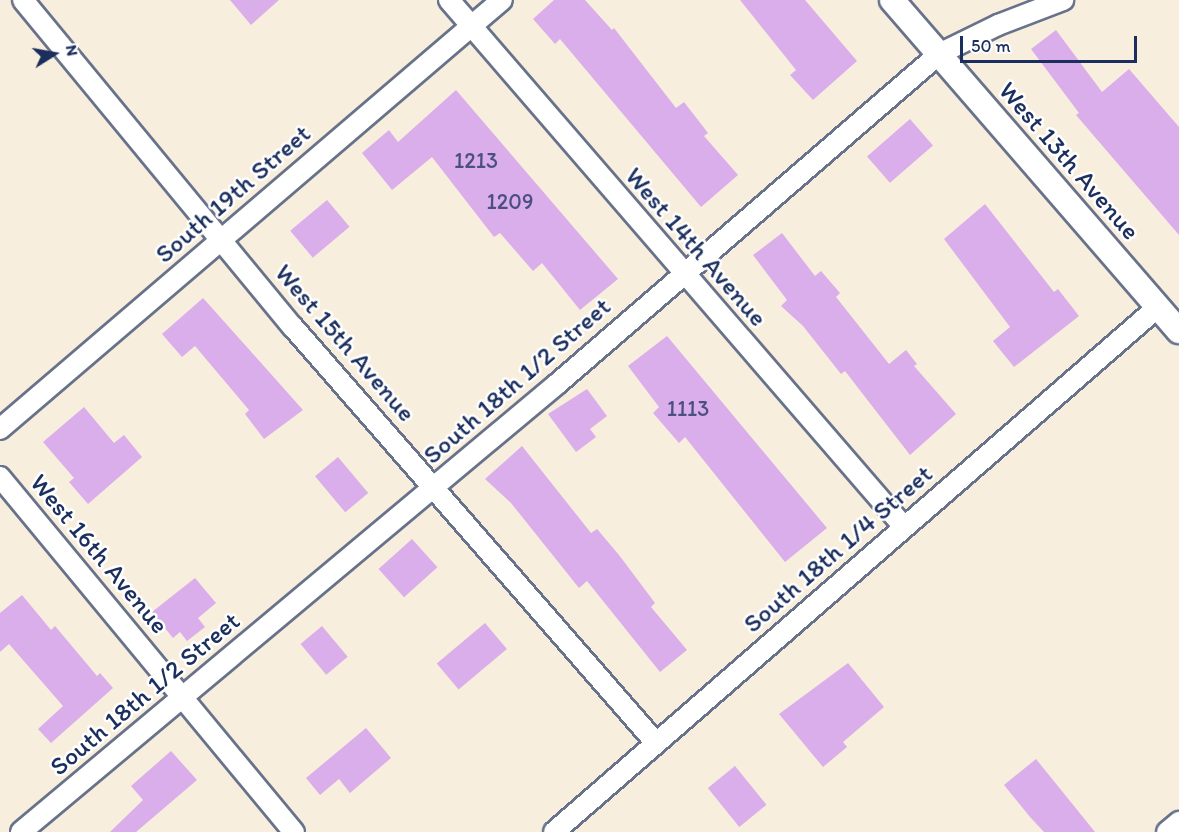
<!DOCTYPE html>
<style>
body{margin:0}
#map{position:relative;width:1179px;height:832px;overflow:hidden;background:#f7eedd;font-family:Itim,sans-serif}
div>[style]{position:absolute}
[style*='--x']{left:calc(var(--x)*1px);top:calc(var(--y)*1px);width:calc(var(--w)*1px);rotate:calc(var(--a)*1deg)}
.building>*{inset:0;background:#daaeea;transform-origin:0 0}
.roads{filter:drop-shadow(2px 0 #68728a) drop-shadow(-2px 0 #68728a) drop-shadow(0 2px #68728a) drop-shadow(0 -2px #68728a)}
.minor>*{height:20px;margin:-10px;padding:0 10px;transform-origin:10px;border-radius:10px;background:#fff}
.tertiary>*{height:24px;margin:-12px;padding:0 12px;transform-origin:12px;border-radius:12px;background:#fff}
span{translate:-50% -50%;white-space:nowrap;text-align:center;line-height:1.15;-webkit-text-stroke:5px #fff;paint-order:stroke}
.number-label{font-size:22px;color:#4b4f81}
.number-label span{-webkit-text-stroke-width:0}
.street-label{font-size:26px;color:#1b2f5e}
.north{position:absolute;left:24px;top:24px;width:60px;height:60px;-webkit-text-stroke:4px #fff;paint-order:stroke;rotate:79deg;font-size:16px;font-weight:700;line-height:24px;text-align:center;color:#1b2f5e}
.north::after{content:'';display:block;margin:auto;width:21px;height:27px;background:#1b2f5e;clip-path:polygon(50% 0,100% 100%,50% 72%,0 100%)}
.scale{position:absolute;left:960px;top:36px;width:177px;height:27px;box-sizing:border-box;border:3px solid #1b2f5e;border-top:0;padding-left:8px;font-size:18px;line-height:21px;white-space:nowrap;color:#1b2f5e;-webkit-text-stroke:4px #fff;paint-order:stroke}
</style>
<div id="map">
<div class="building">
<div style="clip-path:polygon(230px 0,279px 0,251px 25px)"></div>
<div style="clip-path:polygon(554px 0,585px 0,612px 30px,614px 28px,676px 108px,684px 102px,708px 133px,704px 136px,738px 175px,701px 207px,560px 39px,555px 44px,533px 19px)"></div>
<div style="clip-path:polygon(740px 0,805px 0,857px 61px,813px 100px,790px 75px,796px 70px)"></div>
<div style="clip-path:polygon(1056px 30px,1102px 92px,1129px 69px,1179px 127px,1179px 235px,1076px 115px,1079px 113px,1031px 49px)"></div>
<div style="clip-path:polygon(456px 90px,618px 279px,580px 310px,542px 263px,533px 271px,500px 233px,494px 237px,432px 157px,392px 190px,362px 153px,389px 130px,398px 142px)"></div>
<div style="left:910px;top:119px;width:35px;height:57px;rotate:49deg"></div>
<div style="left:327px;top:200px;width:35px;height:48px;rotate:50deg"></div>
<div style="clip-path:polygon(985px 204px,1054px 292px,1058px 289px,1079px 316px,1014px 367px,993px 341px,1010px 327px,944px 239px)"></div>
<div style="clip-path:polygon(782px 233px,815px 276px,821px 271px,840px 293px,836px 297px,889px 364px,906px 350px,917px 364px,914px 366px,956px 414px,910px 455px,845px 371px,841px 374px,803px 326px,781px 306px,787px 300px,753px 255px)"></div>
<div style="clip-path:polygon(203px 298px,303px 410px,264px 439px,245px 414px,249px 410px,195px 346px,182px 357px,162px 334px)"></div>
<div style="clip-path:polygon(667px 336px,827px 528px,785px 562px,685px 437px,679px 443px,653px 413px,659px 407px,628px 366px)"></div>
<div style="clip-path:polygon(587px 389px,607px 416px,590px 429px,596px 437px,576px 452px,548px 414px)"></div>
<div style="clip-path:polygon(84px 407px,114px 443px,124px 435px,142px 457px,88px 504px,69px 482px,74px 478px,43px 442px)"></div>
<div style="clip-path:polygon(522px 446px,591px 533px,597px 529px,619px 555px,655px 603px,651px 607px,687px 650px,660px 672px,587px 581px,579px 588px,511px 503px,485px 479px)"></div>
<div style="left:338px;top:457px;width:47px;height:30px;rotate:50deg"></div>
<div style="left:412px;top:539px;width:38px;height:45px;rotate:48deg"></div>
<div style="clip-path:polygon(195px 578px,216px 603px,198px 618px,205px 627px,187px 641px,180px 632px,173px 638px,152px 612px)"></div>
<div style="clip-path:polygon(22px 595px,51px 630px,55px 626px,97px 676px,100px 673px,113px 688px,51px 743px,38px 729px,63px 706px,9px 644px,0 652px,0 613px)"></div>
<div style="left:485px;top:623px;width:34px;height:63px;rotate:50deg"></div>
<div style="left:322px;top:626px;width:40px;height:28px;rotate:50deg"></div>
<div style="clip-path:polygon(848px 663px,884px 707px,843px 742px,847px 747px,823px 767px,779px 714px)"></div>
<div style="clip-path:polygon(366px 728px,391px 758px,350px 793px,339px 779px,320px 795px,306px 778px)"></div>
<div style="clip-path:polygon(171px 751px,197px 780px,136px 832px,110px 832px,143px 800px,131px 786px)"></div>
<div style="clip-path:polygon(1036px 759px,1095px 832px,1044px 832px,1030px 817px,1004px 785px)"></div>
<div style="left:735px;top:766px;width:50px;height:35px;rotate:51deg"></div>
</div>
<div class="roads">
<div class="minor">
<div style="--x:23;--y:0;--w:424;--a:50.5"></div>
<div style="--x:293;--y:327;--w:552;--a:48.89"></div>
<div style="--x:449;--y:0;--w:696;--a:49.19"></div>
<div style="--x:0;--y:429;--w:660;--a:-40.52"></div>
<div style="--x:0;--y:477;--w:461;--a:50.4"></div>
<div style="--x:21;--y:832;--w:699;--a:-39.89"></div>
<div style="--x:557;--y:384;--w:505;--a:-40.82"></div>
<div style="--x:939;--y:54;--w:66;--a:-26.2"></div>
<div style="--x:998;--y:25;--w:70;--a:-21"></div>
<div style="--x:554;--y:832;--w:800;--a:-41"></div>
<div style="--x:1167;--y:832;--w:16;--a:-40"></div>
</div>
<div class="tertiary">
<div style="--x:892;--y:0;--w:438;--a:49.1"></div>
</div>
</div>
<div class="number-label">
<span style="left:476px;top:161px">1213</span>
<span style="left:510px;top:202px">1209</span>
<span style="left:688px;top:409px">1113</span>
</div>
<div class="street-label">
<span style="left:1069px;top:161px;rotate:49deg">West 13th Avenue</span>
<span style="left:233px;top:194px;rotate:-41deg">South 19th Street</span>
<span style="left:696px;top:247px;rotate:49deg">West 14th Avenue</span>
<span style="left:345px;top:343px;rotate:49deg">West 15th Avenue</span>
<span style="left:517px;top:381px;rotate:-41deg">South 18th 1/2 Street</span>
<span style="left:838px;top:549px;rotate:-41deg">South 18th 1/4 Street</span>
<span style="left:99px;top:554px;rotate:50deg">West 16th Avenue</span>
<span style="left:145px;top:694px;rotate:-40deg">South 18th 1/2 Street</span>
</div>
<div class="north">N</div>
<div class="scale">50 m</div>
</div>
